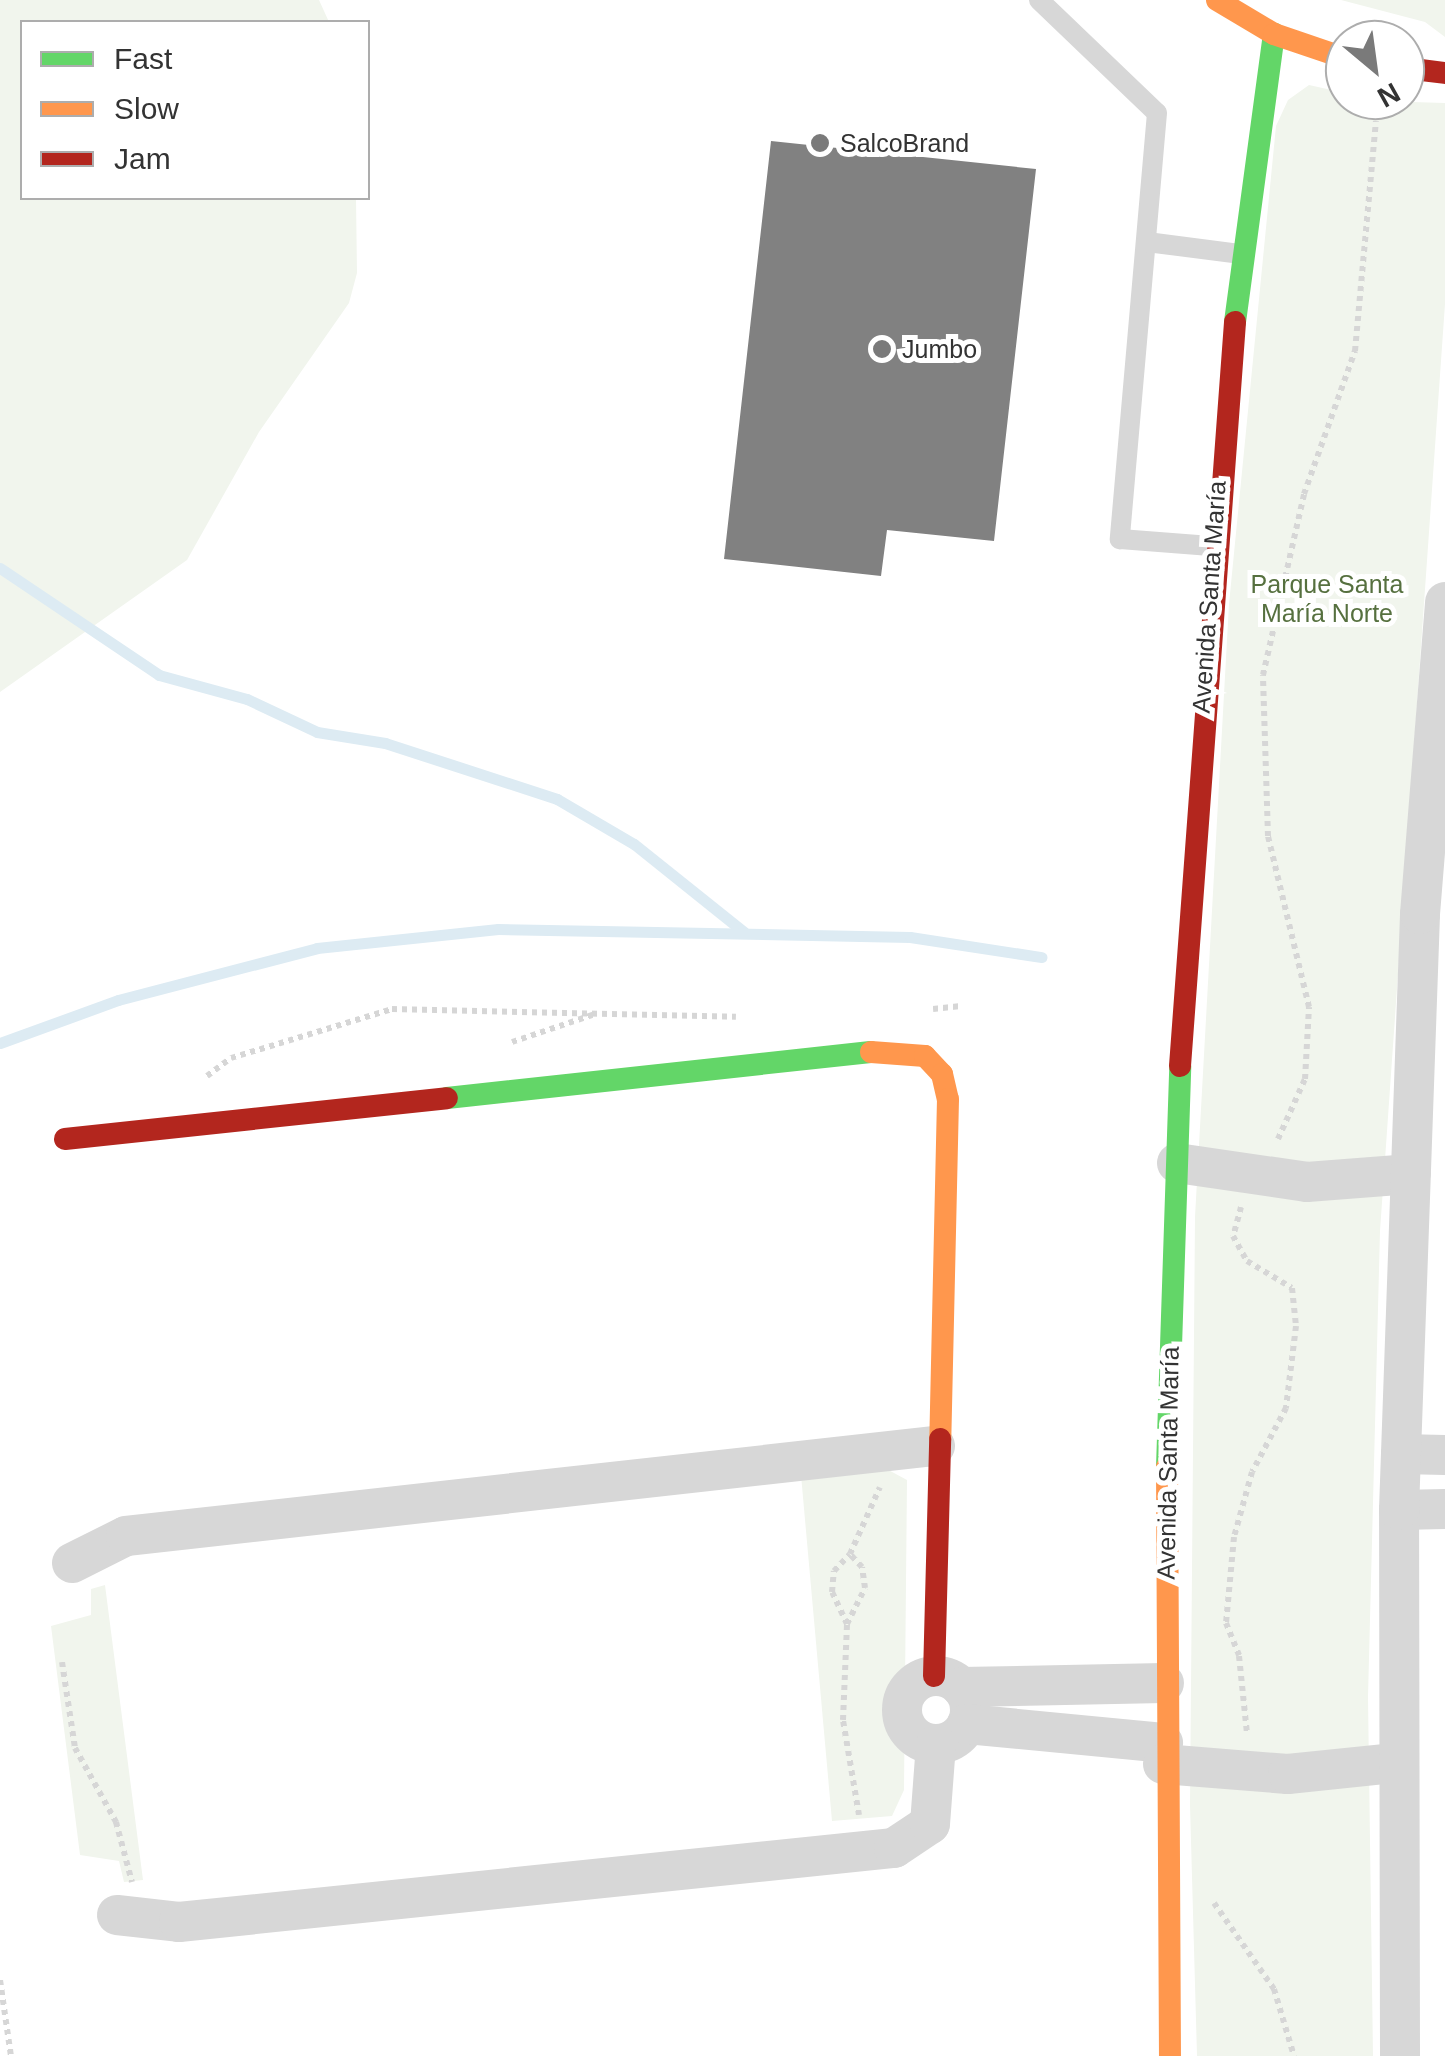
<!DOCTYPE html>
<meta charset="utf-8">
<style>
body{margin:0}
#map{position:relative;width:1445px;height:2056px;overflow:hidden;background:#fff;font-family:Helvetica,sans-serif}
div>[style]{position:absolute}
[style*='--x']{left:calc(var(--x)*1px);top:calc(var(--y)*1px);width:calc(var(--w)*1px);rotate:calc(var(--a)*1deg)}
.green>*{inset:0;background:#f1f5ed}
.stream>*{height:11px;margin:-5.5px;padding:0 5.5px;transform-origin:5.5px;border-radius:5.5px;background:#ddebf3}
.building>*{inset:0;background:#818181}
.path>*{height:6px;margin-top:-3px;transform-origin:0;background:repeating-linear-gradient(90deg,#d6d6d6 0 5px,transparent 0 10px)}
.lane>*{height:20px;margin:-10px;padding:0 10px;transform-origin:10px;border-radius:10px;background:#d7d7d7}
.street>*{height:40px;margin:-20px;padding:0 20px;transform-origin:20px;border-radius:20px;background:#d7d7d7}
.street>.ring{margin:-20px;padding:0;box-sizing:content-box;background:none;border:40px solid #d7d7d7;border-radius:50%}
.fast>*{height:22px;margin:-11px;padding:0 11px;transform-origin:11px;border-radius:11px;background:#63d668}
.slow>*{height:22px;margin:-11px;padding:0 11px;transform-origin:11px;border-radius:11px;background:#ff974d}
.jam>*{height:22px;margin:-11px;padding:0 11px;transform-origin:11px;border-radius:11px;background:#b3261e}
.dots>*{width:28px;height:28px;translate:-50% -50%;box-sizing:border-box;border:5px solid #fff;border-radius:50%}
span{translate:-50% -50%;white-space:nowrap;text-align:center;line-height:1.15;-webkit-text-stroke:10px #fff;paint-order:stroke}
.poi-label{font-size:25px;color:#333}
.left{translate:0 -50%;text-align:left}
.park-label{font-size:25px;color:#56703f}
.street-label{font-size:25px;color:#333}
.legend{position:absolute;left:20px;top:20px;width:350px;height:180px;box-sizing:border-box;background:#fff;border:2px solid #adadad;margin:0;padding:12px 18px;list-style:none;font-size:30px;color:#333}
.legend li{display:flex;align-items:center;gap:20px;height:50px}
.legend b{width:50px;border:2px solid #adadad}
.north{position:absolute;left:1325px;top:20px;width:100px;height:100px;box-sizing:border-box;background:#fff;border:2px solid #adadad;border-radius:50%;rotate:151deg;font-size:28px;font-weight:700;line-height:40px;text-align:center;color:#333}
.north::after{content:'';display:block;margin:auto;width:35px;height:45px;background:#7a7a7a;clip-path:polygon(50% 0,100% 100%,50% 72%,0 100%)}
</style>
<div id="map">
<div class="green">
<div style="clip-path:polygon(0 0,319px 0,329px 22px,22px 22px,22px 198px,356px 198px,357px 273px,349px 303px,259px 432px,187px 560px,0 692px)"></div>
<div style="clip-path:polygon(1341px 0,1445px 0,1445px 37px,1425px 22px)"></div>
<div style="clip-path:polygon(1309px 85px,1345px 93px,1345px 100px,1445px 103px,1445px 304px,1380px 1231px,1368px 1697px,1373px 2056px,1197px 2056px,1190px 1805px,1195px 1217px,1229px 604px,1276px 126px,1288px 100px)"></div>
<div style="clip-path:polygon(881px 1466px,907px 1480px,904px 1790px,892px 1816px,832px 1821px,801px 1475px)"></div>
<div style="clip-path:polygon(105px 1585px,143px 1880px,124px 1882px,119px 1861px,80px 1855px,51px 1626px,91px 1615px,91px 1589px)"></div>
</div>
<div class="stream">
<div style="--x:0;--y:568;--w:192;--a:33.9"></div>
<div style="--x:159;--y:675;--w:91;--a:15.3"></div>
<div style="--x:247;--y:699;--w:77;--a:25.2"></div>
<div style="--x:317;--y:732;--w:69;--a:9.2"></div>
<div style="--x:385;--y:743;--w:181;--a:18"></div>
<div style="--x:557;--y:799;--w:89;--a:30.3"></div>
<div style="--x:634;--y:844;--w:141;--a:38.7"></div>
<div style="--x:0;--y:1043;--w:126;--a:-20"></div>
<div style="--x:118;--y:1000;--w:206;--a:-14.6"></div>
<div style="--x:317;--y:948;--w:182;--a:-6"></div>
<div style="--x:498;--y:929;--w:412;--a:1.1"></div>
<div style="--x:910;--y:937;--w:133;--a:8.7"></div>
</div>
<div class="building">
<div style="clip-path:polygon(771px 141px,1036px 169px,994px 541px,887px 530px,881px 576px,724px 559px)"></div>
</div>
<div class="path">
<div style="--x:933;--y:1009;--w:28;--a:-6"></div>
<div style="--x:512;--y:1042;--w:88;--a:-18.6"></div>
<div style="--x:207;--y:1076;--w:30;--a:-37"></div>
<div style="--x:231;--y:1058;--w:168;--a:-16.9"></div>
<div style="--x:392;--y:1009;--w:344;--a:1.3"></div>
<div style="--x:1278;--y:1139;--w:66;--a:-65.8"></div>
<div style="--x:1305;--y:1079;--w:72;--a:-86.8"></div>
<div style="--x:1309;--y:1007;--w:176;--a:-103.5"></div>
<div style="--x:1268;--y:836;--w:161;--a:-91.8"></div>
<div style="--x:1263;--y:675;--w:186;--a:-77.2"></div>
<div style="--x:1304;--y:494;--w:152;--a:-70.4"></div>
<div style="--x:1355;--y:351;--w:231;--a:-84.8"></div>
<div style="--x:1241;--y:1207;--w:30;--a:105"></div>
<div style="--x:1233;--y:1236;--w:29;--a:61"></div>
<div style="--x:1247;--y:1261;--w:52;--a:31"></div>
<div style="--x:1292;--y:1288;--w:38;--a:84"></div>
<div style="--x:1296;--y:1326;--w:83;--a:97"></div>
<div style="--x:1286;--y:1408;--w:72;--a:118"></div>
<div style="--x:1252;--y:1472;--w:67;--a:105.5"></div>
<div style="--x:1234;--y:1537;--w:86;--a:95.3"></div>
<div style="--x:1226;--y:1623;--w:35;--a:68"></div>
<div style="--x:1239;--y:1656;--w:77;--a:84.1"></div>
<div style="--x:847;--y:1624;--w:35;--a:-115"></div>
<div style="--x:832;--y:1592;--w:21;--a:-85"></div>
<div style="--x:834;--y:1571;--w:23;--a:-47"></div>
<div style="--x:62;--y:1662;--w:87;--a:81.4"></div>
<div style="--x:75;--y:1748;--w:85;--a:61"></div>
<div style="--x:116;--y:1822;--w:62;--a:75.1"></div>
<div style="--x:859;--y:1815;--w:96;--a:-99.6"></div>
<div style="--x:843;--y:1720;--w:96;--a:-87.6"></div>
<div style="--x:847;--y:1624;--w:40;--a:-63.4"></div>
<div style="--x:865;--y:1588;--w:21;--a:-98"></div>
<div style="--x:862;--y:1567;--w:18;--a:-133"></div>
<div style="--x:850;--y:1554;--w:73;--a:-65.9"></div>
<div style="--x:1214;--y:1903;--w:105;--a:55.1"></div>
<div style="--x:1274;--y:1989;--w:70;--a:73.4"></div>
<div style="--x:0;--y:1980;--w:77;--a:81.8"></div>
</div>
<div class="lane">
<div style="--x:1039;--y:0;--w:163;--a:43.8"></div>
<div style="--x:1157;--y:113;--w:428;--a:95"></div>
<div style="--x:1120;--y:539;--w:91;--a:4.4"></div>
<div style="--x:1147;--y:242;--w:95;--a:7.3"></div>
</div>
<div class="street">
<div style="--x:1177;--y:1163;--w:131;--a:8.3"></div>
<div style="--x:1307;--y:1182;--w:104;--a:-4.4"></div>
<div style="--x:1401;--y:1454;--w:44;--a:1.3"></div>
<div style="--x:1399;--y:1510;--w:46;--a:-1.2"></div>
<div style="--x:72;--y:1563;--w:60;--a:-26.6"></div>
<div style="--x:126;--y:1536;--w:814;--a:-6.35"></div>
<div class="ring" style="left:902px;top:1676px;width:28px;height:28px"></div>
<div style="--x:961;--y:1687;--w:203;--a:-1.1"></div>
<div style="--x:967;--y:1724;--w:197;--a:5.5"></div>
<div style="--x:1163;--y:1764;--w:125;--a:4.6"></div>
<div style="--x:1288;--y:1774;--w:108;--a:-5.9"></div>
<div style="--x:117;--y:1915;--w:62;--a:6.4"></div>
<div style="--x:179;--y:1922;--w:719;--a:-5.91"></div>
<div style="--x:894;--y:1848;--w:43;--a:-33.7"></div>
<div style="--x:930;--y:1824;--w:80;--a:-85.7"></div>
<div style="--x:1400;--y:2056;--w:546;--a:-90.1"></div>
<div style="--x:1399;--y:1510;--w:596;--a:-87.98"></div>
<div style="--x:1420;--y:914;--w:313;--a:-85.4"></div>
</div>
<div class="fast">
<div style="--x:1235;--y:322;--w:291;--a:-82.3"></div>
<div style="--x:447;--y:1098;--w:426;--a:-6.2"></div>
<div style="--x:1167;--y:1467;--w:401;--a:-88.1"></div>
</div>
<div class="slow">
<div style="--x:1217;--y:0;--w:66;--a:30.8"></div>
<div style="--x:1274;--y:34;--w:75;--a:18.7"></div>
<div style="--x:871;--y:1052;--w:54;--a:4.2"></div>
<div style="--x:925;--y:1056;--w:25;--a:47"></div>
<div style="--x:942;--y:1074;--w:26;--a:77"></div>
<div style="--x:948;--y:1099;--w:340;--a:91.3"></div>
<div style="--x:1167;--y:1467;--w:589;--a:89.71"></div>
</div>
<div class="jam">
<div style="--x:1405;--y:68;--w:40;--a:7.1"></div>
<div style="--x:1180;--y:1066;--w:746;--a:-85.77"></div>
<div style="--x:65;--y:1139;--w:384;--a:-6.1"></div>
<div style="--x:934;--y:1676;--w:237;--a:-88.5"></div>
</div>
<div class="dots">
<div style="left:820px;top:143px;background:#7a7a7a"></div>
<div style="left:882px;top:349px;background:#7a7a7a"></div>
</div>
<div class="poi-label">
<span class="left" style="left:840px;top:143px">SalcoBrand</span>
<span class="left" style="left:902px;top:349px">Jumbo</span>
</div>
<div class="park-label">
<span style="left:1327px;top:599px">Parque Santa<br>María Norte</span>
</div>
<div class="street-label">
<span style="left:1209px;top:597px;rotate:-86deg">Avenida Santa María</span>
<span style="left:1168px;top:1463px;rotate:-89deg">Avenida Santa María</span>
</div>
<ul class="legend">
<li><b style="height:12px;background:#63d668"></b>Fast</li>
<li><b style="height:12px;background:#ff974d"></b>Slow</li>
<li><b style="height:12px;background:#b3261e"></b>Jam</li>
</ul>
<div class="north">N</div>
</div>
